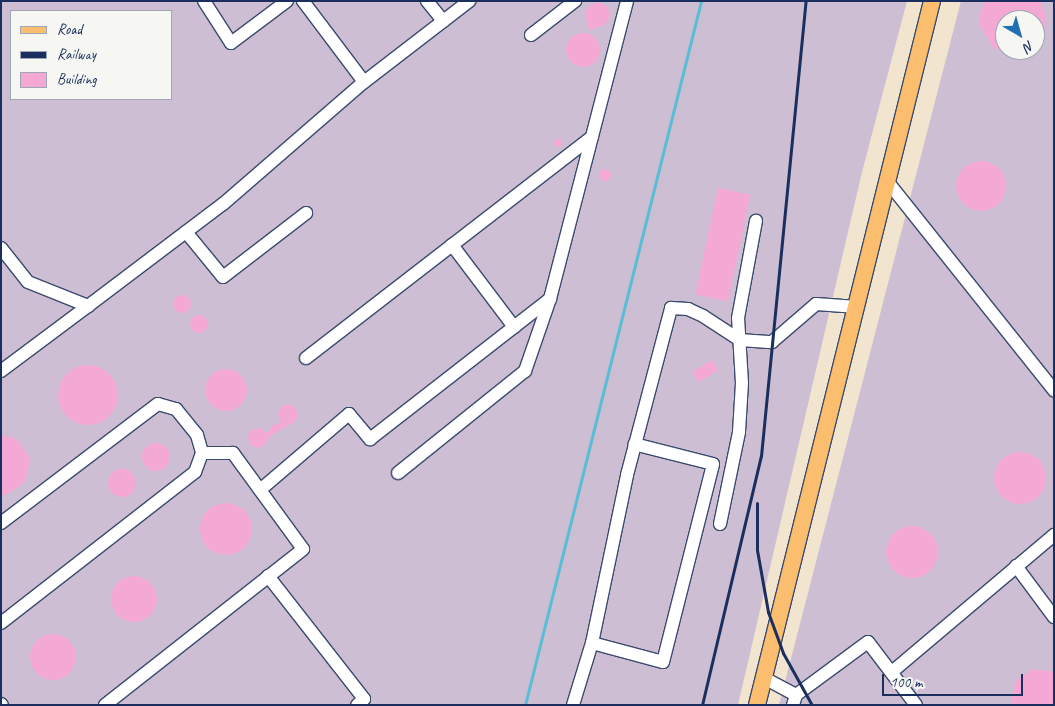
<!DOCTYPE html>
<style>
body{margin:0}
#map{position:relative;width:1055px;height:706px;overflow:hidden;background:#f2e5cf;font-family:Caveat,sans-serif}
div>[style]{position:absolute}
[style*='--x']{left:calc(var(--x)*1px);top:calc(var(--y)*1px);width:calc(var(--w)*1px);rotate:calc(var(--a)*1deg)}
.industrial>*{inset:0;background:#cdbed3}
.stream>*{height:3px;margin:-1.5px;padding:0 1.5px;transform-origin:1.5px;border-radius:1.5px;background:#57bed5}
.building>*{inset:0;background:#f4a9d5;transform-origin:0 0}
.round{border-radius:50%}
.roads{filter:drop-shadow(1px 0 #3b4a6f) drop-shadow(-1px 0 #3b4a6f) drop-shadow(0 1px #3b4a6f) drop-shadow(0 -1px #3b4a6f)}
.minor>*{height:12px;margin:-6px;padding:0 6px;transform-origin:6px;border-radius:6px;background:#fff}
.major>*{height:16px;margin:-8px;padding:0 8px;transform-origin:8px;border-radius:8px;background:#fbbd6e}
.rail>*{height:3px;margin:-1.5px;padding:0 1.5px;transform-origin:1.5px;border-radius:1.5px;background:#1b2f5e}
span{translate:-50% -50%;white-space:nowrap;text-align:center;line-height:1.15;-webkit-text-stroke:4px #f6f6f2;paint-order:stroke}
.frame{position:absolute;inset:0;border:2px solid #1b2f5e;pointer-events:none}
.legend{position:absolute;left:10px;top:10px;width:162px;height:90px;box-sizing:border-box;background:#f6f6f2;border:1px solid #9ea6b7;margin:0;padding:6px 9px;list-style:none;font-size:15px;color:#1b2f5e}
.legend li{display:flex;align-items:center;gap:10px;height:25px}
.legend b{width:25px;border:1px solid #9ea6b7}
.north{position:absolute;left:995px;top:10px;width:50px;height:50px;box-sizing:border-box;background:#f6f6f2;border:1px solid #9ea6b7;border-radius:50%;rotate:142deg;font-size:14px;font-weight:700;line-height:20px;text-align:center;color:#1b2f5e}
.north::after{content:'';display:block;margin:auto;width:18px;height:22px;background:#1f6fb2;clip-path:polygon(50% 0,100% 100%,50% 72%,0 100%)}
.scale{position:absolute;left:882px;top:674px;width:141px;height:22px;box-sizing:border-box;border:2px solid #1b2f5e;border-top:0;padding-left:6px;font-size:15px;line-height:18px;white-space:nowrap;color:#1b2f5e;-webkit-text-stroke:4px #f6f6f2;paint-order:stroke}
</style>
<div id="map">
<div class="industrial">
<div style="clip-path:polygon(evenodd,1px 1px,907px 1px,862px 172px,738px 705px,1px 705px,1px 1px,11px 11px,171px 11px,171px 99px,11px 99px,11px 11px)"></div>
<div style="clip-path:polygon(evenodd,961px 1px,1054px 1px,1054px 705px,779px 705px,961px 1px,1005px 20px,1035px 20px,1035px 50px,1005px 50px,1005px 20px)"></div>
</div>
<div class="stream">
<div style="--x:525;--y:705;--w:726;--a:-75.96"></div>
</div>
<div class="building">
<div style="clip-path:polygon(985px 1px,1040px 1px,1045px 13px,1045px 27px,1035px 51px,1035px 20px,1005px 20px,1005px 53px,994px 48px,980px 27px,980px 14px)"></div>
<div style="clip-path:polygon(599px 2px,608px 7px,610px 16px,605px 25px,589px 30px,585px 13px,590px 5px)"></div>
<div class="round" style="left:566px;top:33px;width:34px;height:34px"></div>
<div class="round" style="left:554px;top:139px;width:8px;height:8px"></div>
<div class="round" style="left:956px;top:161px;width:50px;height:50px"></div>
<div class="round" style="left:599px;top:169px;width:12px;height:12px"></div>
<div style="left:718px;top:188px;width:33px;height:109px;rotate:12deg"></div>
<div class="round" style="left:173px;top:295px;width:18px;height:18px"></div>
<div class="round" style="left:190px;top:315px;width:18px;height:18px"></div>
<div style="left:712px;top:360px;width:12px;height:23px;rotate:59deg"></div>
<div class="round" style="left:58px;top:365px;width:60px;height:60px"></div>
<div class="round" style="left:205px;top:369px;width:42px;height:42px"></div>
<div style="clip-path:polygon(289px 404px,296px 408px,298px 416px,294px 422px,270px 436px,264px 446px,256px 448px,250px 444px,248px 437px,251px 430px,259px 428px,268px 433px,273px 425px,281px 423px,278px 413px,282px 406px)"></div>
<div style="clip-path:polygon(1px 435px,17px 439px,30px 459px,25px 482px,6px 495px,1px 495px)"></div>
<div class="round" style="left:142px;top:443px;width:28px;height:28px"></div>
<div class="round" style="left:994px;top:452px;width:52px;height:52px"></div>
<div class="round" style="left:108px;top:469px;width:28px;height:28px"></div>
<div class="round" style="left:200px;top:503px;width:52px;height:52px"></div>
<div class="round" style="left:886px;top:526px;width:52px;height:52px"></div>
<div class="round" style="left:111px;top:576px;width:46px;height:46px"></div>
<div class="round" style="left:30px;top:634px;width:46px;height:46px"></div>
<div style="clip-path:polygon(1033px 669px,1054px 672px,1054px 705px,1011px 705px,1015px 681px)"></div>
</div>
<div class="roads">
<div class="minor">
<div style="--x:204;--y:1;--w:50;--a:57.3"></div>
<div style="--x:231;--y:43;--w:70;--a:-36.9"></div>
<div style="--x:303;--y:1;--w:101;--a:53"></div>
<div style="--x:427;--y:1;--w:26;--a:51"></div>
<div style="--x:531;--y:35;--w:56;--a:-37.7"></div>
<div style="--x:887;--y:181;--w:268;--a:51.4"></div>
<div style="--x:186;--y:232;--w:58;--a:50.6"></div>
<div style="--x:223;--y:277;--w:105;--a:-37.6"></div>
<div style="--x:452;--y:245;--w:103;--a:52.9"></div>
<div style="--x:1;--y:248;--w:43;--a:51.5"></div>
<div style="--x:28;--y:282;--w:65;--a:21.8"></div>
<div style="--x:88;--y:306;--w:169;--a:-37.1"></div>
<div style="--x:223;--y:204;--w:186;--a:-40.9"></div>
<div style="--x:364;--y:82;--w:133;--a:-37.6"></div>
<div style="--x:306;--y:358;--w:361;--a:-37.7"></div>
<div style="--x:1;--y:371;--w:109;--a:-36.8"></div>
<div style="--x:398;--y:473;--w:163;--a:-38.8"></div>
<div style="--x:525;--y:371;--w:76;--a:-70.9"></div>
<div style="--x:550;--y:299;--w:308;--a:-75.5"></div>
<div style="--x:260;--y:490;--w:117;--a:-40.5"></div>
<div style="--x:349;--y:414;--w:33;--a:50"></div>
<div style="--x:370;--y:439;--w:228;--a:-37.9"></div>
<div style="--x:1;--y:523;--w:197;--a:-37.2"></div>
<div style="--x:158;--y:404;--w:19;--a:16"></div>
<div style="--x:176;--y:409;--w:33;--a:51"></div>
<div style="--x:197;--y:435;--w:19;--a:74"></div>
<div style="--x:202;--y:453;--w:20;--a:110"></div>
<div style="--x:195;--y:472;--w:246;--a:142.1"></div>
<div style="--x:720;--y:524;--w:94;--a:-78.3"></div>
<div style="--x:739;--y:432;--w:49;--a:-86.5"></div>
<div style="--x:742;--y:383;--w:65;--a:-93.5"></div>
<div style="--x:738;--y:318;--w:99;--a:-79.5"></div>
<div style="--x:1016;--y:566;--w:64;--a:53.3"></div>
<div style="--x:268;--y:576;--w:156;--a:52"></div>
<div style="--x:364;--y:699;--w:9;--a:139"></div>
<div style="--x:592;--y:643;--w:73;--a:15"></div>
<div style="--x:663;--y:662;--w:204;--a:-75.8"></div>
<div style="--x:713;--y:464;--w:81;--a:-165.8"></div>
<div style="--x:893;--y:671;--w:211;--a:-40.2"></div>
<div style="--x:764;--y:678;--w:36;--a:28"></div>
<div style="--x:1;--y:704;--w:1;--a:45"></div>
<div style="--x:105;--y:705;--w:252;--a:-38.2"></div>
<div style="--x:303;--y:549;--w:119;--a:-126.1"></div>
<div style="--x:233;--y:453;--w:31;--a:180"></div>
<div style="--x:573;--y:705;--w:65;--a:-73"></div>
<div style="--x:592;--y:643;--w:172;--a:-78.2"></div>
<div style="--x:627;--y:475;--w:173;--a:-75.2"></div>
<div style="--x:671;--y:308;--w:17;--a:3"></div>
<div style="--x:688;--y:309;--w:17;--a:25"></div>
<div style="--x:703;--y:316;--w:44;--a:33"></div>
<div style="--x:740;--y:340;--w:32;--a:4"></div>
<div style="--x:772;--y:342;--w:58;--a:-40.8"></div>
<div style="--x:816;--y:304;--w:41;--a:4.2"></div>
<div style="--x:793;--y:705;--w:10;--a:-73"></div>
<div style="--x:796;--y:695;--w:89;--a:-36.4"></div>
<div style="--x:868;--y:642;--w:79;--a:52.7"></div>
</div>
<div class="major">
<div style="--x:757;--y:705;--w:725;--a:-76.04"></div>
</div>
</div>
<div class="rail">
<div style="--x:757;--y:503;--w:47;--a:90"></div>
<div style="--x:757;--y:550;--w:63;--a:79.9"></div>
<div style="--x:768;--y:612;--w:44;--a:69.9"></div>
<div style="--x:783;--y:653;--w:60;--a:60.9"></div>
<div style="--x:702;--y:705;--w:256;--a:-76.7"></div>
<div style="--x:761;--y:456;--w:457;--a:-84.4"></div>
</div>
<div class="frame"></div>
<ul class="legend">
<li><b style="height:6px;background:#fbbd6e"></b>Road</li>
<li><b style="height:6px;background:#1b2f5e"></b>Railway</li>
<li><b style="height:14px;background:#f4a9d5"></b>Building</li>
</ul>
<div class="north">N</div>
<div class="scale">100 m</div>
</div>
